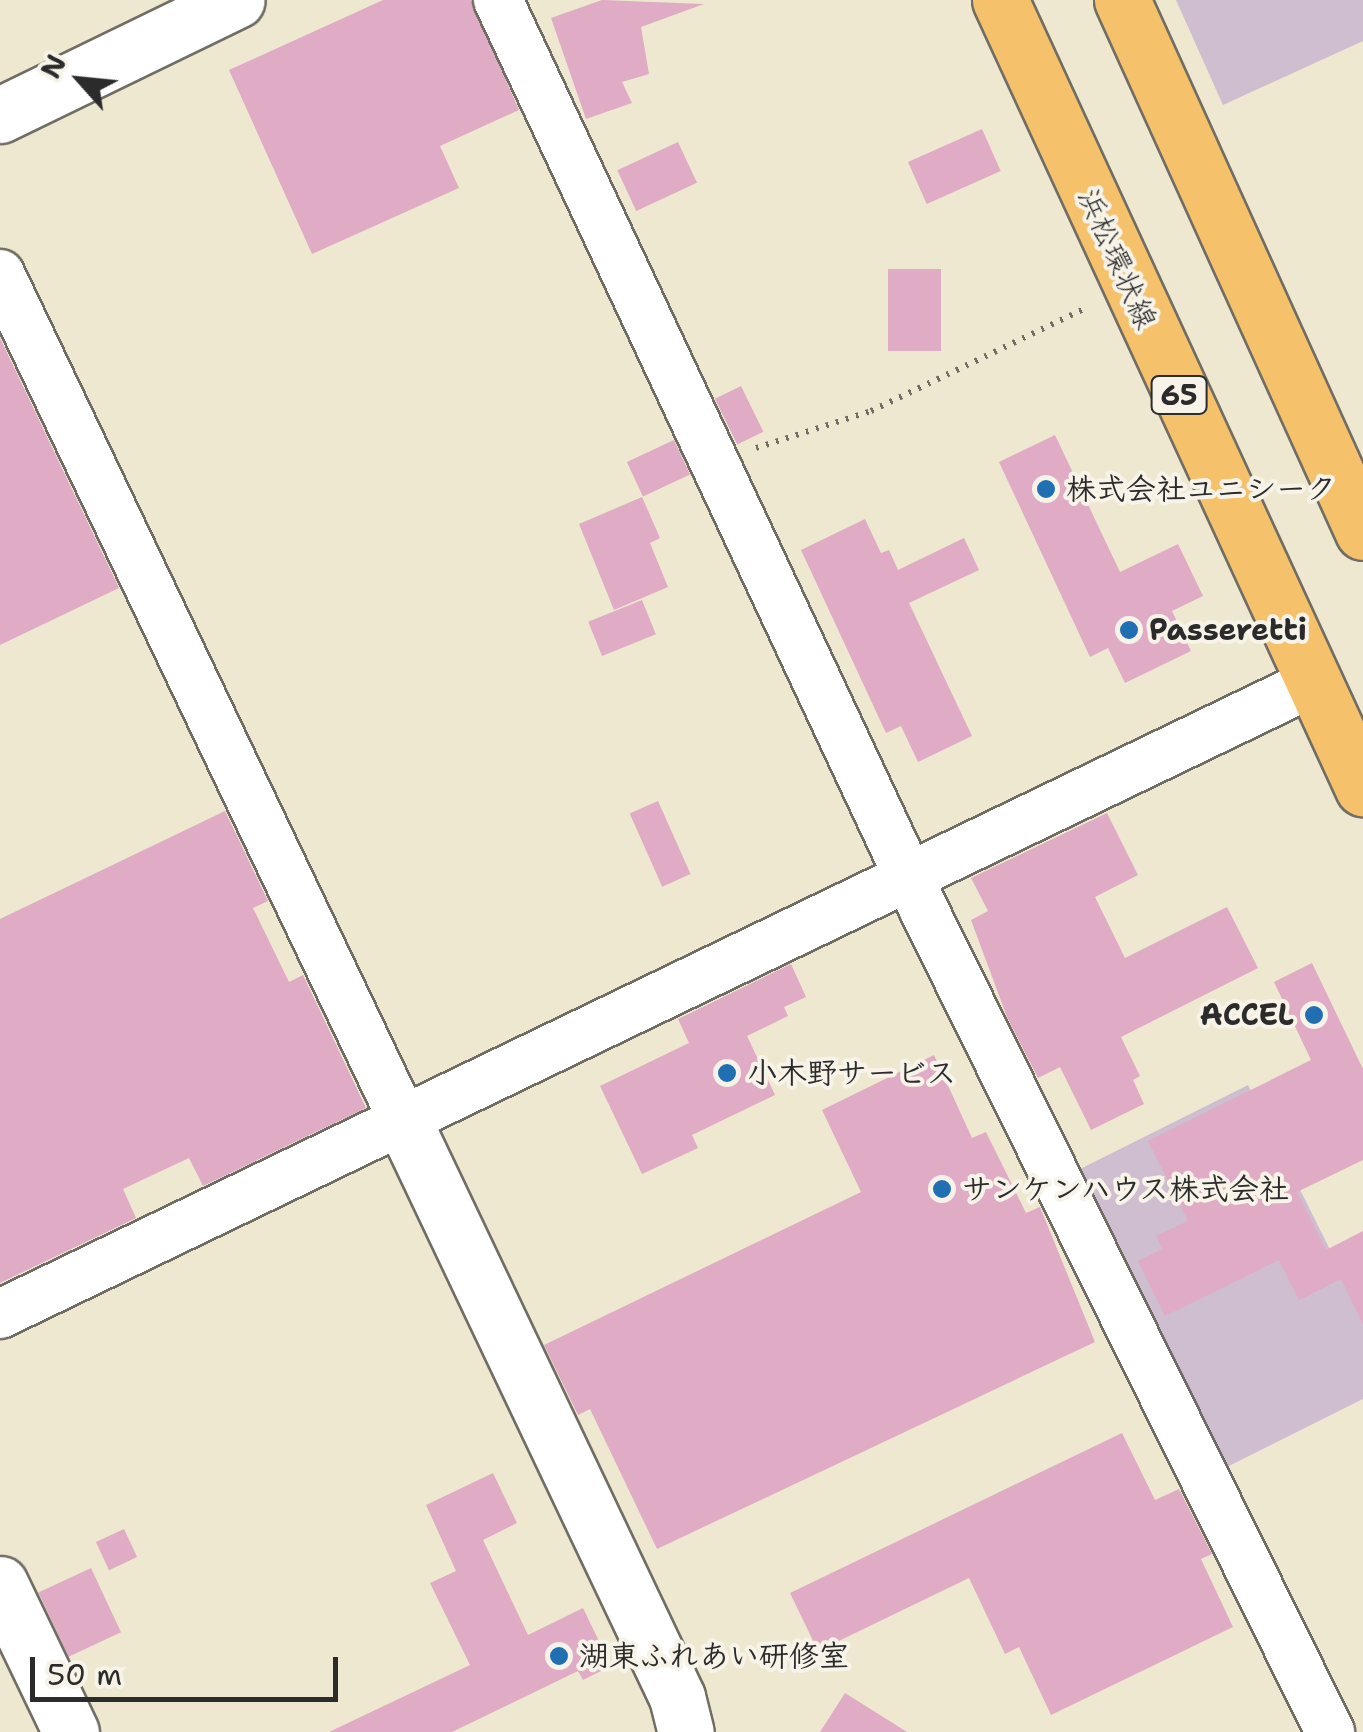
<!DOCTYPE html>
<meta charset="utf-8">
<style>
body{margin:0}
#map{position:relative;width:1363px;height:1732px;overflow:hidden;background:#efe8d0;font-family:"Shantell Sans","Klee One",sans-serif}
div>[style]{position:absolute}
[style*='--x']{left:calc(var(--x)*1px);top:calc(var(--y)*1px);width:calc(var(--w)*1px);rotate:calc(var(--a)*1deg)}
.industrial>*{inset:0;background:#cfbdd0}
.building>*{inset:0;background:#dfabc5;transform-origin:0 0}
.path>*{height:6px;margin-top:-3px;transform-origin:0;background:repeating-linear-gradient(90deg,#706d65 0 2.5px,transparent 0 10.5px)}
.roads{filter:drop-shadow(2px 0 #706d65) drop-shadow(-2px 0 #706d65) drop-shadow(0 2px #706d65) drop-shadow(0 -2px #706d65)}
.minor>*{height:48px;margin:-24px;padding:0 24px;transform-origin:24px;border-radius:24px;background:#fff}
.tertiary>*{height:55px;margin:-27.5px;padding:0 27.5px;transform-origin:27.5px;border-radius:27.5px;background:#fff}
.primary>*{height:55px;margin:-27.5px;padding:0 27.5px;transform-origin:27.5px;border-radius:27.5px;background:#f6c16b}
.dots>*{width:28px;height:28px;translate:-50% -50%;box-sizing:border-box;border:5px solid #f7f3e8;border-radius:50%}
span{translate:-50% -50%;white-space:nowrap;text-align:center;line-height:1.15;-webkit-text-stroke:8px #f7f3e8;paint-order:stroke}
.shield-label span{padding:2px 8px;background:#f7f3e8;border:2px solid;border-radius:8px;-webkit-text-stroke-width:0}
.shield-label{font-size:28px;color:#2b2b2b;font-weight:700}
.street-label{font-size:30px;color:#2b2b2b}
.poi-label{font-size:30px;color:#2b2b2b;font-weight:700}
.left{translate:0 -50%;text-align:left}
.right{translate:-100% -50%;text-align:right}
.north{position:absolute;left:30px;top:30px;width:100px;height:100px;-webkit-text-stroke:8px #f7f3e8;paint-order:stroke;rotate:297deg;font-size:28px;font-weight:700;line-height:40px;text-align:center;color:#2b2b2b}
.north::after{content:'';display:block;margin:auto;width:35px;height:45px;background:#2b2b2b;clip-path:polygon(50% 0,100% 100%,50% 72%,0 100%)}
.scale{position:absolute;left:30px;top:1657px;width:308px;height:45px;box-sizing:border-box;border:5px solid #2b2b2b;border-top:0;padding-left:12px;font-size:30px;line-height:35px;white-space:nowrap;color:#2b2b2b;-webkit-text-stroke:8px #f7f3e8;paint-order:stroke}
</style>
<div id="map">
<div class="industrial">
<div style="clip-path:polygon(1176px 0,1363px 0,1363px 41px,1223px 105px)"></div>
<div style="clip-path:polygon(1248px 1085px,1351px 1292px,1363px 1287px,1363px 1399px,1221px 1470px,1074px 1172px)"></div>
</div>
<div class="building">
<div style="clip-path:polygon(383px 0,471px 0,519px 110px,440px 146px,459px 188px,312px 254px,229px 70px)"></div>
<div style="clip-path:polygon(602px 0,704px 4px,641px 27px,649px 74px,622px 82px,632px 103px,586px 119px,551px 18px)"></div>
<div style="left:982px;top:129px;width:46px;height:81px;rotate:66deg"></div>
<div style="left:678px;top:142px;width:45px;height:67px;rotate:65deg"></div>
<div style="left:888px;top:269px;width:53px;height:82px"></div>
<div style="clip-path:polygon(0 338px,119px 588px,0 645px)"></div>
<div style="left:741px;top:386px;width:51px;height:29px;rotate:64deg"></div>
<div style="clip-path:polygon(1055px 435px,1120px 572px,1178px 544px,1203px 596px,1172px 611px,1191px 651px,1125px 683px,1108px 648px,1090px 657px,999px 462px)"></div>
<div style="left:674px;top:440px;width:38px;height:52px;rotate:65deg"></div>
<div style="clip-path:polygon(642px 497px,660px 538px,650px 543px,668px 587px,614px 610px,579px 524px)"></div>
<div style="clip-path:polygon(865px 519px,881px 553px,889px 550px,898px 570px,964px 538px,979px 570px,909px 603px,972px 736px,918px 762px,901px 726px,886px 733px,801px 550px)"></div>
<div style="left:642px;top:600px;width:37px;height:58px;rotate:68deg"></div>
<div style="left:658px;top:801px;width:80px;height:31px;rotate:66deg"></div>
<div style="clip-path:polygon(225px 811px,268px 901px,253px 908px,289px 982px,303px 975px,366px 1108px,203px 1186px,189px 1158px,123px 1189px,136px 1218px,0 1283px,0 919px)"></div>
<div style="clip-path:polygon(1107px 813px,1138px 875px,1095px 897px,1125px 958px,1227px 907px,1258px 968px,1121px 1037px,1140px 1076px,1133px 1080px,1144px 1104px,1091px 1130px,1060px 1067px,1038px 1078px,1007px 1017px,971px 920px,988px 911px,971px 878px)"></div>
<div style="clip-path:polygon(1312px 963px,1363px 1069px,1363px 1160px,1297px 1192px,1326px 1250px,1363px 1231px,1363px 1324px,1341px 1279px,1299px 1300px,1279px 1260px,1165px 1316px,1138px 1261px,1162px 1249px,1156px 1236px,1188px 1221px,1148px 1141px,1311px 1060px,1274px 982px)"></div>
<div style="clip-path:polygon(791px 964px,806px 997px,784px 1007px,788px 1016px,747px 1036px,775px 1095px,692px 1135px,698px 1148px,642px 1174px,600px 1086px,689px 1043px,678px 1019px)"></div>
<div style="clip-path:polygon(934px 1055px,972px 1138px,986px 1132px,1026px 1213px,1040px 1207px,1095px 1342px,657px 1549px,590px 1409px,578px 1415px,544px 1345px,861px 1192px,822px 1110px)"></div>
<div style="clip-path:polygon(1122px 1433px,1155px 1500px,1179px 1489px,1212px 1554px,1201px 1559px,1233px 1627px,1051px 1715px,1019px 1647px,1005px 1654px,969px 1578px,818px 1651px,790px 1593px)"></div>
<div style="clip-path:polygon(493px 1473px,517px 1523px,483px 1540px,528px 1635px,583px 1608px,611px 1666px,583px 1680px,578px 1671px,452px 1732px,329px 1732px,470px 1665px,430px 1583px,456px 1571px,426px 1505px)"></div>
<div style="left:124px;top:1529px;width:31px;height:31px;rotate:65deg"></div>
<div style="left:91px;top:1568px;width:71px;height:58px;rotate:65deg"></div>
<div style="clip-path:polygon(845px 1693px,907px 1732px,820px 1732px)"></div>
</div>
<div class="path">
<div style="--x:756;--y:448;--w:121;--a:-17.8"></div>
<div style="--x:871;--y:411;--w:238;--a:-25.6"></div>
</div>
<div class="roads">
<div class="minor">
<div style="--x:498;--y:0;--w:1005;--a:64.91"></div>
<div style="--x:924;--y:910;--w:917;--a:63.71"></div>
<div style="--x:0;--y:274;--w:937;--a:64.53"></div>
<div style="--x:0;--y:1314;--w:1456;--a:-25.69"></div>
</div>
<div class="tertiary">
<div style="--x:0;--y:115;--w:263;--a:-25.9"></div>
<div style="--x:403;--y:1120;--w:639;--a:64.6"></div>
<div style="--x:677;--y:1697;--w:36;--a:76"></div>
<div style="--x:0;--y:1584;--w:164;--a:64.4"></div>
</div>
<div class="primary">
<div style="--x:1000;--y:0;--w:868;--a:65.27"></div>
<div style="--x:1122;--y:0;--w:584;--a:65.63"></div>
</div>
</div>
<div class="dots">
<div style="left:1046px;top:489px;background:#1f6fb2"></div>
<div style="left:1129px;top:630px;background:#1f6fb2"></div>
<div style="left:1314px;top:1015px;background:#1f6fb2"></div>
<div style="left:727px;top:1073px;background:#1f6fb2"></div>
<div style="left:942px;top:1189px;background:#1f6fb2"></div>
<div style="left:559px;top:1656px;background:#1f6fb2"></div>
</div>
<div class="shield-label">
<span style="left:1179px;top:395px">65</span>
</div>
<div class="street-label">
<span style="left:1117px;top:259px;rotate:66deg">浜松環状線</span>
</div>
<div class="poi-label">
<span class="left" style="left:1066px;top:489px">株式会社ユニシーク</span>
<span class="left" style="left:1149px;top:630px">Passeretti</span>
<span class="right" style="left:1294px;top:1015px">ACCEL</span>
<span class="left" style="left:747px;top:1073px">小木野サービス</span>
<span class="left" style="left:962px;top:1189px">サンケンハウス株式会社</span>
<span class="left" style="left:579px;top:1656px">湖東ふれあい研修室</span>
</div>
<div class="north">N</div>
<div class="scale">50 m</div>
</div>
